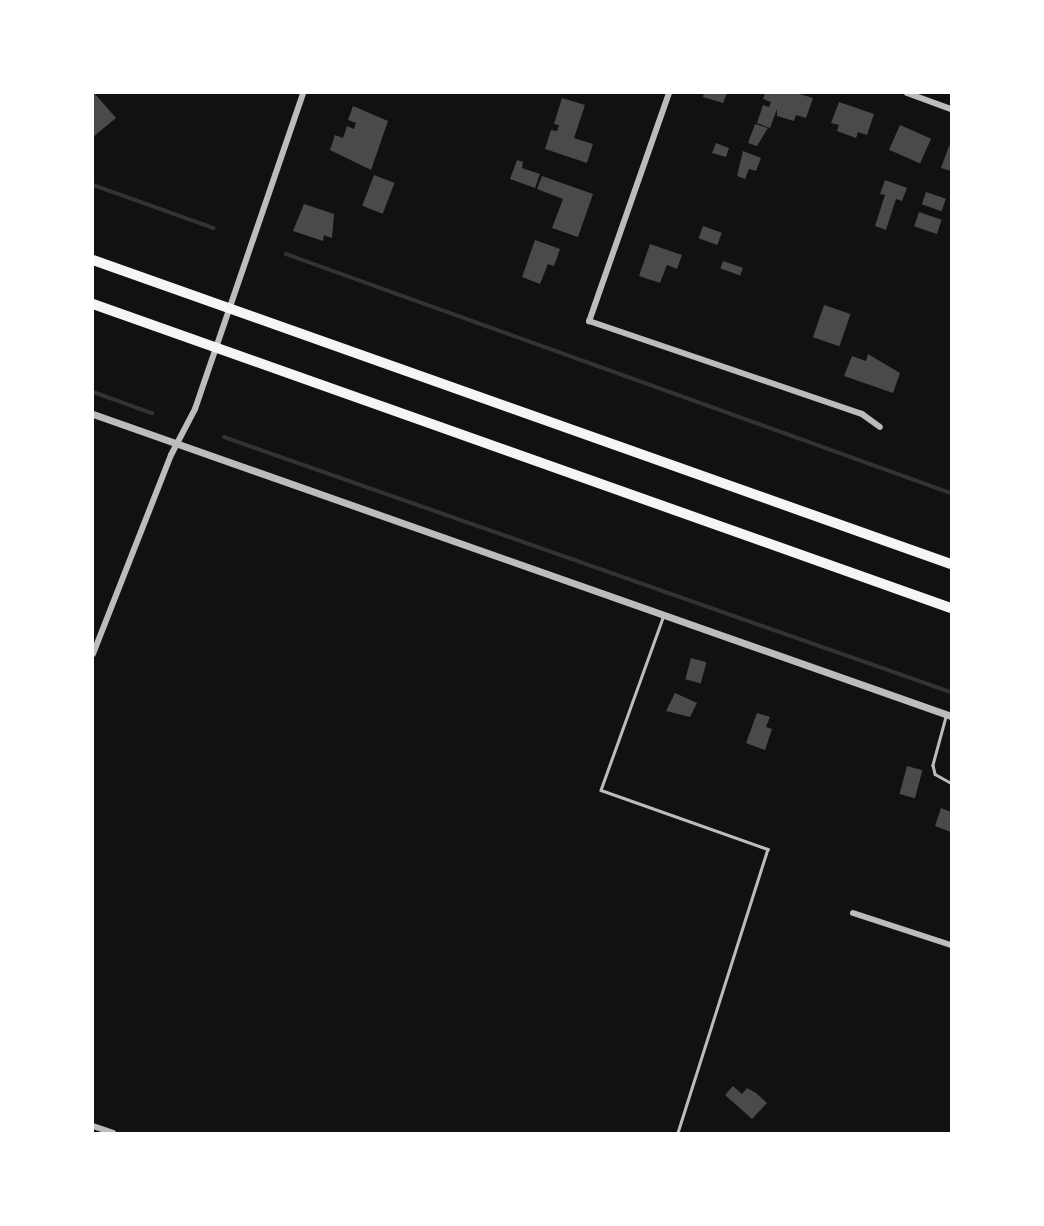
<!DOCTYPE html>
<style>
body{margin:0}
#map{position:relative;width:1044px;height:1226px;overflow:hidden;background:#111;font-family:Manrope,sans-serif}
div>[style]{position:absolute}
[style*='--x']{left:calc(var(--x)*1px);top:calc(var(--y)*1px);width:calc(var(--w)*1px);rotate:calc(var(--a)*1deg)}
.stream>*{height:3.5px;margin:-1.75px;padding:0 1.75px;transform-origin:1.75px;border-radius:1.75px;background:#333}
.building>*{inset:0;background:#4a4a4a;transform-origin:0 0}
.service>*{height:2.5px;margin:-1.25px;padding:0 1.25px;transform-origin:1.25px;border-radius:1.25px;background:#bcbcbc}
.minor>*{height:6px;margin:-3px;padding:0 3px;transform-origin:3px;border-radius:3px;background:#bcbcbc}
.tertiary>*{height:7px;margin:-3.5px;padding:0 3.5px;transform-origin:3.5px;border-radius:3.5px;background:#bcbcbc}
.motorway>*{height:10px;margin:-5px;padding:0 5px;transform-origin:5px;border-radius:5px;background:#f5f5f5}
span{translate:-50% -50%;white-space:nowrap;text-align:center;line-height:1.15;-webkit-text-stroke:7px #fff;paint-order:stroke}
.frame{position:absolute;inset:0;border:94px solid #fff;pointer-events:none}
</style>
<div id="map">
<div class="stream">
<div style="--x:93;--y:185;--w:128;--a:19.6"></div>
<div style="--x:286;--y:254;--w:707;--a:19.77"></div>
<div style="--x:93;--y:392;--w:63;--a:19.6"></div>
<div style="--x:224;--y:437;--w:770;--a:19.33"></div>
</div>
<div class="building">
<div style="clip-path:polygon(704px 93px,727px 93px,723px 103px,703px 97px)"></div>
<div style="clip-path:polygon(765px 93px,796px 93px,813px 98px,806px 118px,796px 115px,794px 121px,777px 116px,777px 109px,770px 128px,757px 123px,763px 105px,769px 107px,771px 102px,763px 99px)"></div>
<div style="clip-path:polygon(95px 94px,116px 118px,93px 137px,93px 96px)"></div>
<div style="clip-path:polygon(562px 98px,585px 105px,574px 138px,593px 144px,587px 163px,545px 149px,551px 130px,557px 131px,559px 125px,554px 124px)"></div>
<div style="clip-path:polygon(839px 102px,874px 114px,867px 135px,858px 132px,856px 138px,837px 131px,839px 125px,831px 123px)"></div>
<div style="clip-path:polygon(353px 106px,388px 121px,371px 170px,330px 150px,335px 135px,343px 138px,347px 126px,354px 129px,356px 123px,348px 120px)"></div>
<div style="clip-path:polygon(755px 124px,768px 128px,757px 146px,748px 143px)"></div>
<div style="left:900px;top:125px;width:34px;height:27px;rotate:24deg"></div>
<div style="clip-path:polygon(716px 143px,729px 148px,726px 157px,712px 153px)"></div>
<div style="clip-path:polygon(949px 146px,951px 146px,951px 171px,941px 168px)"></div>
<div style="clip-path:polygon(743px 151px,761px 158px,756px 171px,749px 169px,745px 179px,737px 176px)"></div>
<div style="clip-path:polygon(517px 160px,523px 162px,522px 168px,540px 174px,535px 188px,510px 179px)"></div>
<div style="left:374px;top:175px;width:22px;height:33px;rotate:21deg"></div>
<div style="clip-path:polygon(542px 176px,593px 194px,578px 237px,552px 228px,563px 199px,537px 189px)"></div>
<div style="clip-path:polygon(885px 180px,907px 188px,902px 201px,896px 199px,886px 230px,875px 226px,885px 195px,880px 194px)"></div>
<div style="left:926px;top:192px;width:21px;height:13px;rotate:19deg"></div>
<div style="clip-path:polygon(304px 204px,334px 214px,332px 238px,324px 235px,323px 241px,293px 231px)"></div>
<div style="left:919px;top:212px;width:24px;height:15px;rotate:19deg"></div>
<div style="left:703px;top:226px;width:20px;height:13px;rotate:20deg"></div>
<div style="clip-path:polygon(535px 240px,560px 249px,554px 266px,548px 264px,540px 284px,522px 277px)"></div>
<div style="clip-path:polygon(650px 244px,682px 255px,677px 269px,667px 265px,660px 283px,639px 276px)"></div>
<div style="left:723px;top:261px;width:21px;height:8px;rotate:19deg"></div>
<div style="left:824px;top:305px;width:28px;height:34px;rotate:19deg"></div>
<div style="clip-path:polygon(868px 354px,900px 373px,893px 393px,844px 376px,852px 356px,866px 361px)"></div>
<div style="left:691px;top:658px;width:16px;height:22px;rotate:15deg"></div>
<div style="clip-path:polygon(675px 693px,697px 703px,690px 717px,666px 711px)"></div>
<div style="clip-path:polygon(757px 713px,770px 717px,766px 727px,772px 729px,765px 750px,746px 743px)"></div>
<div style="left:907px;top:766px;width:16px;height:29px;rotate:15deg"></div>
<div style="clip-path:polygon(941px 808px,951px 812px,951px 832px,935px 826px)"></div>
<div style="clip-path:polygon(733px 1086px,742px 1094px,747px 1088px,756px 1093px,767px 1103px,752px 1119px,725px 1095px)"></div>
</div>
<div class="service">
<div style="--x:663;--y:618;--w:183;--a:109.8"></div>
<div style="--x:601;--y:790;--w:177;--a:19.5"></div>
<div style="--x:768;--y:849;--w:298;--a:107.6"></div>
<div style="--x:946;--y:717;--w:50;--a:105.2"></div>
<div style="--x:933;--y:765;--w:9;--a:77"></div>
<div style="--x:935;--y:774;--w:18;--a:29"></div>
</div>
<div class="minor">
<div style="--x:669;--y:93;--w:242;--a:109.3"></div>
<div style="--x:589;--y:321;--w:288;--a:18.8"></div>
<div style="--x:862;--y:414;--w:22;--a:36"></div>
<div style="--x:907;--y:93;--w:47;--a:20"></div>
<div style="--x:93;--y:654;--w:214;--a:-68.6"></div>
<div style="--x:171;--y:455;--w:52;--a:-62.4"></div>
<div style="--x:195;--y:409;--w:334;--a:-71.1"></div>
<div style="--x:853;--y:913;--w:103;--a:18.1"></div>
<div style="--x:93;--y:1126;--w:21;--a:19"></div>
</div>
<div class="tertiary">
<div style="--x:93;--y:414;--w:910;--a:19.39"></div>
</div>
<div class="motorway">
<div style="--x:93;--y:260;--w:910;--a:19.51"></div>
<div style="--x:93;--y:304;--w:910;--a:19.51"></div>
</div>
<div class="frame"></div>
</div>
